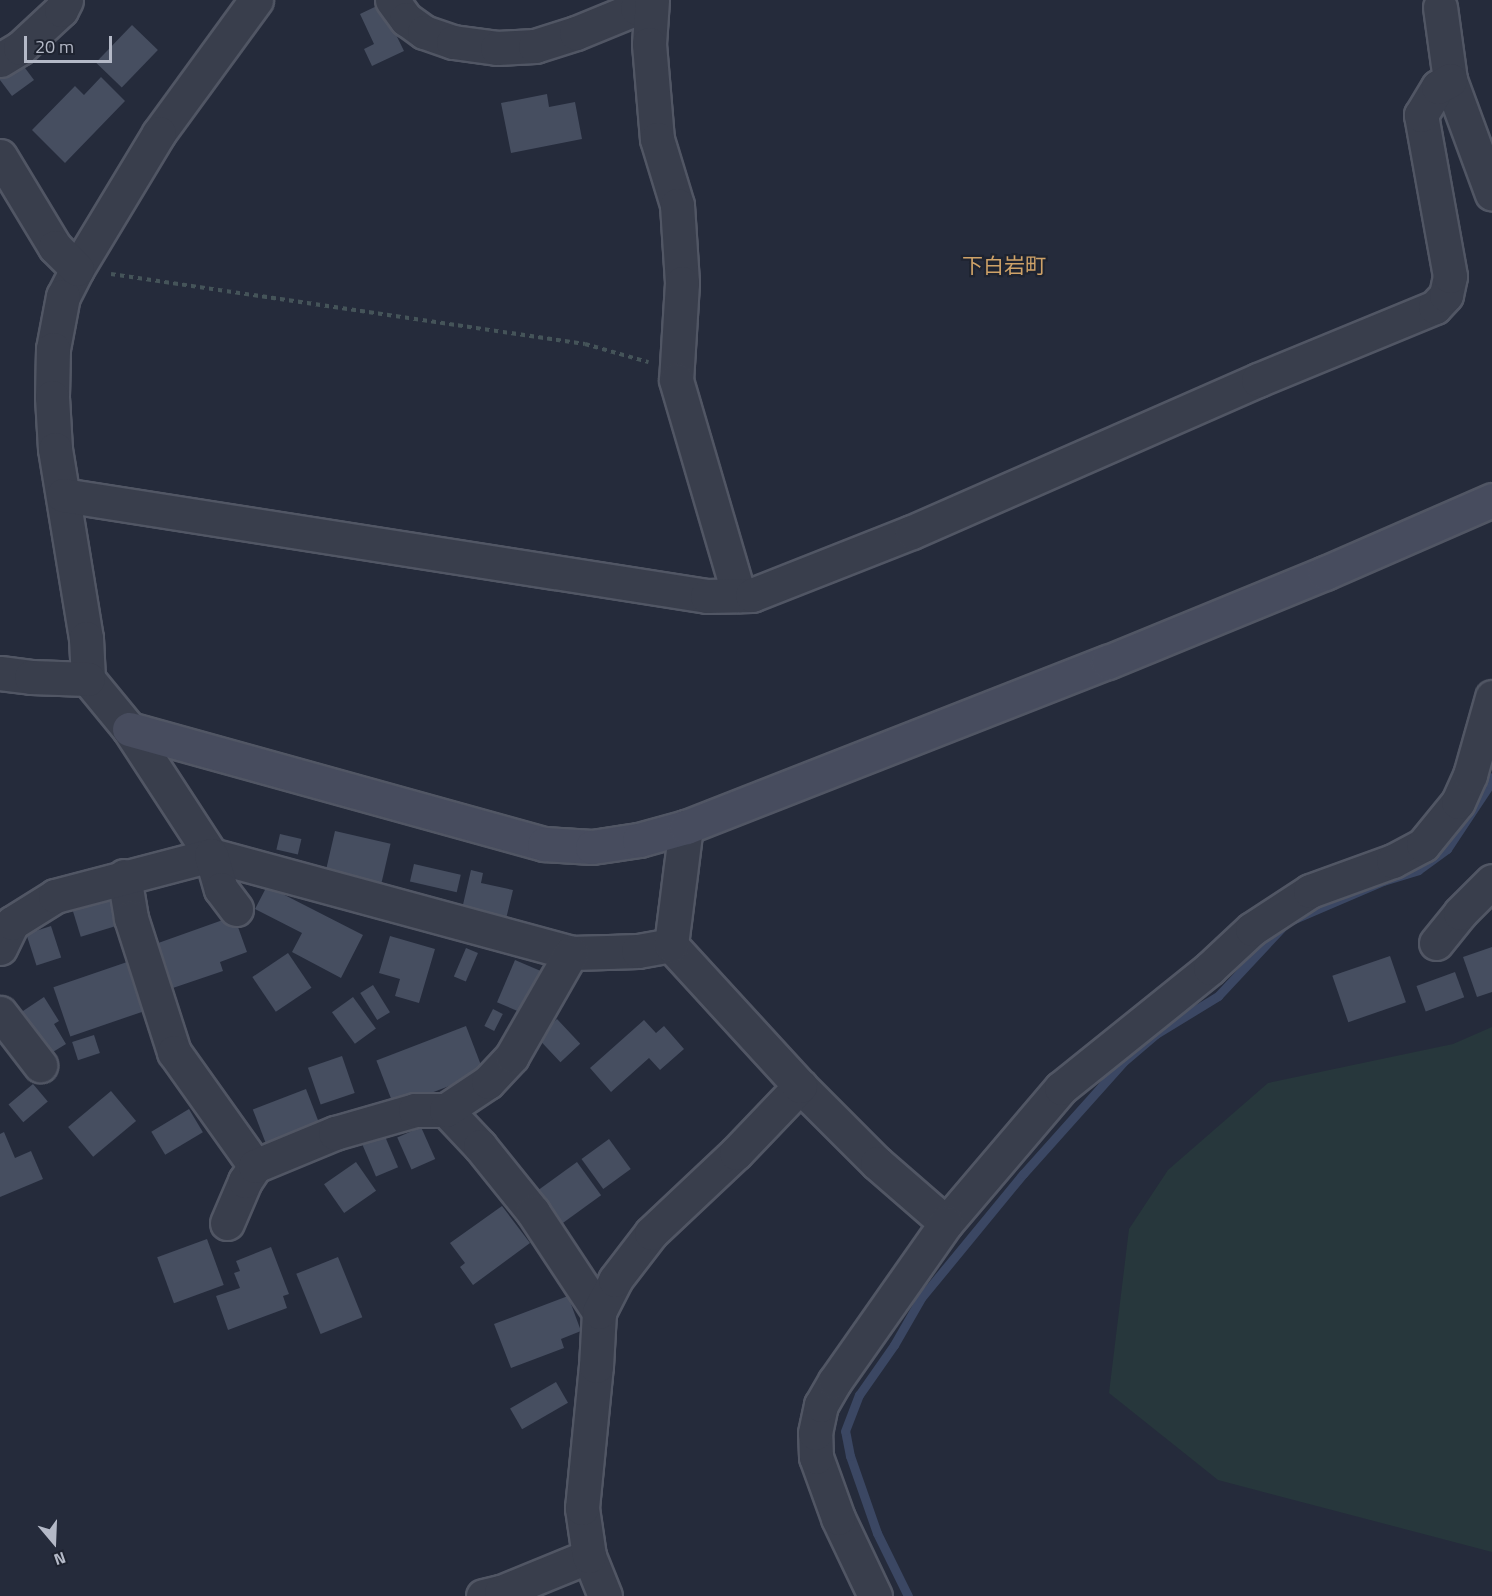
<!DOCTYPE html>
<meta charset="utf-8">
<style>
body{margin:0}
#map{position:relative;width:1492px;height:1596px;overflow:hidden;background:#252b3b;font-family:"Titillium Web","Noto Sans JP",sans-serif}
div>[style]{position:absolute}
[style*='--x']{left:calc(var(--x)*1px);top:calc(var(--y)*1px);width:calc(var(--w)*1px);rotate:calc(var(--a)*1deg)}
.green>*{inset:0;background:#27373c}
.stream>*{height:9px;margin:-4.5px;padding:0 4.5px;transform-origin:4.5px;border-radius:4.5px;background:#3b4763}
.building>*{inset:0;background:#464e60;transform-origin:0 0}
.path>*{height:4px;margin-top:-2px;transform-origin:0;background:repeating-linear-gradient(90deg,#455459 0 4.5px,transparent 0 9px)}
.roads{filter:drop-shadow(2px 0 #515664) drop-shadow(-2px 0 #515664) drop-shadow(0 2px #515664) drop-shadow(0 -2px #515664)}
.street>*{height:33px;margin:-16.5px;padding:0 16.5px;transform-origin:16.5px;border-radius:16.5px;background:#393e4c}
.secondary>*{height:33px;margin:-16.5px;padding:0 16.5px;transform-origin:16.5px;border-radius:16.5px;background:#474c5e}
span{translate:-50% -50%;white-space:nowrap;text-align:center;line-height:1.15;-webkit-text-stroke:4.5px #1e2330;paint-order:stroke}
.quarter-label{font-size:21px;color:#cea268}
.north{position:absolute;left:24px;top:1512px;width:60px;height:60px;-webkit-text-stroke:4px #1e2330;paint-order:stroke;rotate:161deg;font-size:16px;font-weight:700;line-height:24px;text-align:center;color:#b4b9c7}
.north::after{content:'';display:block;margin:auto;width:21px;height:27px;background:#b4b9c7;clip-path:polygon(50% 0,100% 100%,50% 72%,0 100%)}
.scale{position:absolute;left:24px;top:36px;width:88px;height:27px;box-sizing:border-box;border:3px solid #b4b9c7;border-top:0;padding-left:8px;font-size:18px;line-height:21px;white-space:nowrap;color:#b4b9c7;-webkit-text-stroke:4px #1e2330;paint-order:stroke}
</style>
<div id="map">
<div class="green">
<div style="clip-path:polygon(1492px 1027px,1492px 1552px,1218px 1480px,1109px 1393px,1129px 1229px,1168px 1170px,1268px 1083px,1453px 1044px)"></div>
</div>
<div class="stream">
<div style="--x:908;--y:1596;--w:70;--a:-116.2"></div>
<div style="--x:877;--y:1533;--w:82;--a:-109.3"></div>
<div style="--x:850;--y:1456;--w:25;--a:-101"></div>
<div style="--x:845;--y:1431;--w:39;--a:-69"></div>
<div style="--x:859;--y:1395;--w:61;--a:-55"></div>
<div style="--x:894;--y:1345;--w:54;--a:-60.1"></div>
<div style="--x:921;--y:1298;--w:161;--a:-50.6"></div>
<div style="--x:1023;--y:1174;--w:150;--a:-48.2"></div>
<div style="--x:1123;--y:1062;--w:43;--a:-40.3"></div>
<div style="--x:1156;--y:1034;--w:73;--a:-31.5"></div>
<div style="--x:1218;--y:996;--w:101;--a:-47"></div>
<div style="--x:1287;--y:922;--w:104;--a:-23.1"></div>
<div style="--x:1383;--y:881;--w:37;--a:-17"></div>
<div style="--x:1418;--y:870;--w:36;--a:-36"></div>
<div style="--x:1447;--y:849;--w:78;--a:-56.5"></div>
<div style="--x:1490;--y:784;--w:7;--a:-74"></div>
</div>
<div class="building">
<div style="clip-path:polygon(381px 4px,404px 51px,372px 66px,364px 49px,374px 44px,360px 14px)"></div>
<div style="left:132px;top:25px;width:36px;height:52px;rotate:44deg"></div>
<div style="clip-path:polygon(16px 56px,34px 80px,12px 96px,0 80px,0 68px)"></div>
<div style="clip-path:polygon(101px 77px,125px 101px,65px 163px,32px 130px,75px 86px,84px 95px)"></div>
<div style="clip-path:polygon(547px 94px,549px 107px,575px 102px,582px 139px,511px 153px,501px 103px)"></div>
<div style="left:335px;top:831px;width:57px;height:40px;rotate:13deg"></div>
<div style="left:280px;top:834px;width:22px;height:16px;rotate:13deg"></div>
<div style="left:414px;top:864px;width:48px;height:18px;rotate:13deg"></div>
<div style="clip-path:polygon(471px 870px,483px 873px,481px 883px,513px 890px,506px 919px,462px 909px)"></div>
<div style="clip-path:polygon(267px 886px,363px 935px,341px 978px,292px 952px,302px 933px,255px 909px)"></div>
<div style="left:111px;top:892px;width:34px;height:42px;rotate:73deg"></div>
<div style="clip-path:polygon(234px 916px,247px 952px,220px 962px,223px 971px,164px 991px,147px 947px)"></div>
<div style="left:51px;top:926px;width:33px;height:26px;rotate:72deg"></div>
<div style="clip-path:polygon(390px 936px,435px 949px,419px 1003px,395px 996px,400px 979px,379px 973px)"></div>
<div style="clip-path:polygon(1492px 947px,1492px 992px,1477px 997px,1463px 957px)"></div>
<div style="left:466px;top:948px;width:13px;height:31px;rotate:23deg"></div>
<div style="left:288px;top:953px;width:42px;height:43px;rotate:56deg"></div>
<div style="left:1390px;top:956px;width:49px;height:61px;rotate:71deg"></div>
<div style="left:515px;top:960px;width:28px;height:46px;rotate:23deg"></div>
<div style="left:130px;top:961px;width:52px;height:81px;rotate:71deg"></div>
<div style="left:1455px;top:972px;width:27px;height:41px;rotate:70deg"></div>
<div style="left:373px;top:985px;width:32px;height:15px;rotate:58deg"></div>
<div style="clip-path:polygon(44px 997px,59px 1021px,54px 1024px,66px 1044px,43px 1058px,17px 1015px)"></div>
<div style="left:353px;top:997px;width:39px;height:26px;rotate:54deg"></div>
<div style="left:493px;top:1009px;width:11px;height:19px;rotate:27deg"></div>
<div style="left:557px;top:1019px;width:34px;height:27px;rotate:47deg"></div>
<div style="clip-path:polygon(644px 1020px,656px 1033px,664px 1026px,684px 1049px,660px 1070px,649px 1058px,611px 1092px,590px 1068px)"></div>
<div style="left:466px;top:1026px;width:50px;height:96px;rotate:69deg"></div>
<div style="left:94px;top:1035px;width:19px;height:23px;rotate:72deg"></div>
<div style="left:342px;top:1056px;width:39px;height:36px;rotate:71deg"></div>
<div style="left:33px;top:1084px;width:23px;height:32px;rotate:50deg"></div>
<div style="left:306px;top:1089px;width:40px;height:57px;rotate:69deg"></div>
<div style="left:111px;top:1091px;width:39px;height:56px;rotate:50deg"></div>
<div style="left:189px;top:1109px;width:27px;height:44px;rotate:59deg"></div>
<div style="left:421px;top:1127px;width:35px;height:26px;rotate:66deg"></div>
<div style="clip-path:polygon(4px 1132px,15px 1158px,31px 1151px,43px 1179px,0 1197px,0 1134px)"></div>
<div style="left:384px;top:1134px;width:36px;height:24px;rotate:67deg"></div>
<div style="left:609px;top:1139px;width:37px;height:34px;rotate:54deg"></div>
<div style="left:356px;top:1162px;width:35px;height:39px;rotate:55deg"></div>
<div style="left:577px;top:1162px;width:41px;height:52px;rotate:54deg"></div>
<div style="clip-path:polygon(502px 1206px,530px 1243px,473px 1285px,460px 1267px,465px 1263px,450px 1243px)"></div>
<div style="left:207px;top:1239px;width:49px;height:53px;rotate:70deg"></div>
<div style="clip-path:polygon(271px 1247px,289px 1294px,283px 1296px,287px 1308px,228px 1330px,216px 1296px,240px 1288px,234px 1273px,240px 1271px,236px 1261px)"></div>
<div style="left:338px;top:1257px;width:65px;height:45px;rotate:68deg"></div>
<div style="clip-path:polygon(568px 1296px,581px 1331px,561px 1339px,564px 1348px,511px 1368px,494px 1324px)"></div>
<div style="left:556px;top:1382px;width:24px;height:53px;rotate:60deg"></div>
</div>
<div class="path">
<div style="--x:111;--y:274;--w:479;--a:8.4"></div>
<div style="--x:585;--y:344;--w:66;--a:15.9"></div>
</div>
<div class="roads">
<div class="street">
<div style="--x:256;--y:0;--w:165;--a:126.1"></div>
<div style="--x:159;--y:133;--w:159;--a:121.1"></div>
<div style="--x:77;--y:269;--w:30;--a:117"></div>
<div style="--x:63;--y:296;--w:54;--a:100.7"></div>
<div style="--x:53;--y:349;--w:48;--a:91.2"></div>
<div style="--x:52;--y:397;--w:52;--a:86.7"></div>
<div style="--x:55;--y:449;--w:192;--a:80.7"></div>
<div style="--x:86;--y:638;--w:41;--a:87.2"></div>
<div style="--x:88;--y:679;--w:65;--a:50.6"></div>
<div style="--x:129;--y:729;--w:150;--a:56.9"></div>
<div style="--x:211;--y:855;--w:373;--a:15.2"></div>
<div style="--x:571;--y:953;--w:67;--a:-1.7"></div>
<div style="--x:638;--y:951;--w:34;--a:-10"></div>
<div style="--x:392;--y:0;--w:24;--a:54"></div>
<div style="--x:406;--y:19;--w:22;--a:36"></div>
<div style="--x:424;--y:32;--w:31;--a:19"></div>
<div style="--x:453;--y:42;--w:44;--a:7.8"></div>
<div style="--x:497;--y:48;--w:38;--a:-3"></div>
<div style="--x:535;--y:46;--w:43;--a:-17.6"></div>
<div style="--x:576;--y:33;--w:66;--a:-22.3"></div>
<div style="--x:637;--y:8;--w:14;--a:-36"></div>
<div style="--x:652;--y:0;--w:44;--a:93.9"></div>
<div style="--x:649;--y:44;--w:95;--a:85.2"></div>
<div style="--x:657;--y:139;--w:69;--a:73.1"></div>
<div style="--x:677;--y:205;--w:78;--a:86.3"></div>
<div style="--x:682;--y:283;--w:97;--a:93.5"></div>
<div style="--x:676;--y:380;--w:224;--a:73.7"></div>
<div style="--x:1440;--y:7;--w:74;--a:82.2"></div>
<div style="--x:1450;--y:80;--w:121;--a:69.8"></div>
<div style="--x:0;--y:60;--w:23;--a:-31"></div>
<div style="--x:20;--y:48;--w:56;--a:-42.8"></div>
<div style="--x:61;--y:10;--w:11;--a:-63"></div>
<div style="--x:0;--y:156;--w:106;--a:58.9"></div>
<div style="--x:55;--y:247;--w:31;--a:45"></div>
<div style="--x:63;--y:495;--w:652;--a:8.91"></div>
<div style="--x:707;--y:596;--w:45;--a:-1.3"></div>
<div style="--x:752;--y:595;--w:172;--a:-21.5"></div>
<div style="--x:912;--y:532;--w:378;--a:-23.7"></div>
<div style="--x:1258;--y:380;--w:191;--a:-22.4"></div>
<div style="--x:1435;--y:307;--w:16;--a:-47"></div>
<div style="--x:1446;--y:295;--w:19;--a:-78"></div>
<div style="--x:1450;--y:276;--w:164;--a:-100.2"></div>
<div style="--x:1421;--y:115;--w:33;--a:-59"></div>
<div style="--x:1438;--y:87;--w:14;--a:-30"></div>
<div style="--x:0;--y:673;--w:31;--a:7"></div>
<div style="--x:31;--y:677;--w:57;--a:2"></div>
<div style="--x:124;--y:876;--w:43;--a:80.5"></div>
<div style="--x:131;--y:918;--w:141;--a:72.2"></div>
<div style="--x:174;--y:1052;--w:140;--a:54.6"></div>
<div style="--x:1436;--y:943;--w:38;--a:-51"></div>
<div style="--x:1460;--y:913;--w:45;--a:-45"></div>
<div style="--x:0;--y:948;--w:28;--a:-64"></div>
<div style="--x:12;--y:923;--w:51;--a:-32.1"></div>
<div style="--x:55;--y:896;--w:161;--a:-14.7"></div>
<div style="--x:211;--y:855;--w:35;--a:74"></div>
<div style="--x:221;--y:889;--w:25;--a:53"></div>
<div style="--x:0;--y:1013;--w:66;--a:52.4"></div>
<div style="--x:800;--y:1086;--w:109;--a:45"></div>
<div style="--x:877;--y:1163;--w:91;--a:41"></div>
<div style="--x:946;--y:1223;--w:177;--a:-49.6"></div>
<div style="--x:1061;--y:1088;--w:191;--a:-38.8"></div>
<div style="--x:1210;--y:968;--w:57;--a:-42.9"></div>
<div style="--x:1252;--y:929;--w:69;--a:-33.2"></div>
<div style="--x:1310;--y:891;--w:88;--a:-19.9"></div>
<div style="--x:1393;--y:861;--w:34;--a:-28"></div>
<div style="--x:1423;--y:845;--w:55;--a:-50.9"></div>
<div style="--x:1458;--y:802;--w:30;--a:-66"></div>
<div style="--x:1470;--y:775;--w:81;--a:-74.2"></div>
<div style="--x:446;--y:1110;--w:50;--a:46.6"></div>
<div style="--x:480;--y:1146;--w:85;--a:51.2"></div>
<div style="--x:533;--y:1212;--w:120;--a:56.6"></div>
<div style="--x:227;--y:1223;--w:46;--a:-66.8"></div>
<div style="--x:245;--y:1181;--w:18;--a:-56"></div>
<div style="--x:255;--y:1166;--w:87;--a:-22.4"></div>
<div style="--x:335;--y:1133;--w:83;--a:-16"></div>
<div style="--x:415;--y:1110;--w:31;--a:0"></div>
<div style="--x:446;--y:1110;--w:50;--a:-33.7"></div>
<div style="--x:488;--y:1082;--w:35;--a:-47"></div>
<div style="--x:512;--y:1056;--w:119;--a:-60.2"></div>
<div style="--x:483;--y:1596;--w:18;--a:-13"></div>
<div style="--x:501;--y:1592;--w:95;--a:-22.2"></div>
<div style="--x:605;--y:1596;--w:43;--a:-111.8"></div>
<div style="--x:589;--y:1556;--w:49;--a:-98.3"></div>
<div style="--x:582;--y:1508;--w:143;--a:-84.4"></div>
<div style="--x:596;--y:1366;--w:54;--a:-86.8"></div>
<div style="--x:599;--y:1312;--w:36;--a:-63"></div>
<div style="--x:615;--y:1280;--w:59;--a:-52.5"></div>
<div style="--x:651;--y:1233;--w:117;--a:-43.3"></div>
<div style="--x:736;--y:1153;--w:93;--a:-46.3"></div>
<div style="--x:800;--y:1086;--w:191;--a:-132.5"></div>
<div style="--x:671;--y:945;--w:119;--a:-82.8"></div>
<div style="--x:875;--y:1596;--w:86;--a:-115.4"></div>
<div style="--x:838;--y:1518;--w:65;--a:-109.8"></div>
<div style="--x:816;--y:1457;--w:24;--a:-92"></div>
<div style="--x:815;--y:1433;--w:29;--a:-78"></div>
<div style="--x:821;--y:1405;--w:28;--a:-60"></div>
<div style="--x:835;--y:1381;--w:193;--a:-54.9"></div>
</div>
<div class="secondary">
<div style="--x:129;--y:729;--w:431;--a:15.5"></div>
<div style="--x:544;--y:844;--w:48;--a:3.6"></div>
<div style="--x:592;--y:847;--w:48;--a:-8.5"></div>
<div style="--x:639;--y:840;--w:49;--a:-15.5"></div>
<div style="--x:686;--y:827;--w:453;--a:-21.4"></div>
<div style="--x:1108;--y:662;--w:235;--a:-22.3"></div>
<div style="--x:1325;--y:573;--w:182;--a:-23.6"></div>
</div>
</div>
<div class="quarter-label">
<span style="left:1004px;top:265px">下白岩町</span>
</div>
<div class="north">N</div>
<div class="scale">20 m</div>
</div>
